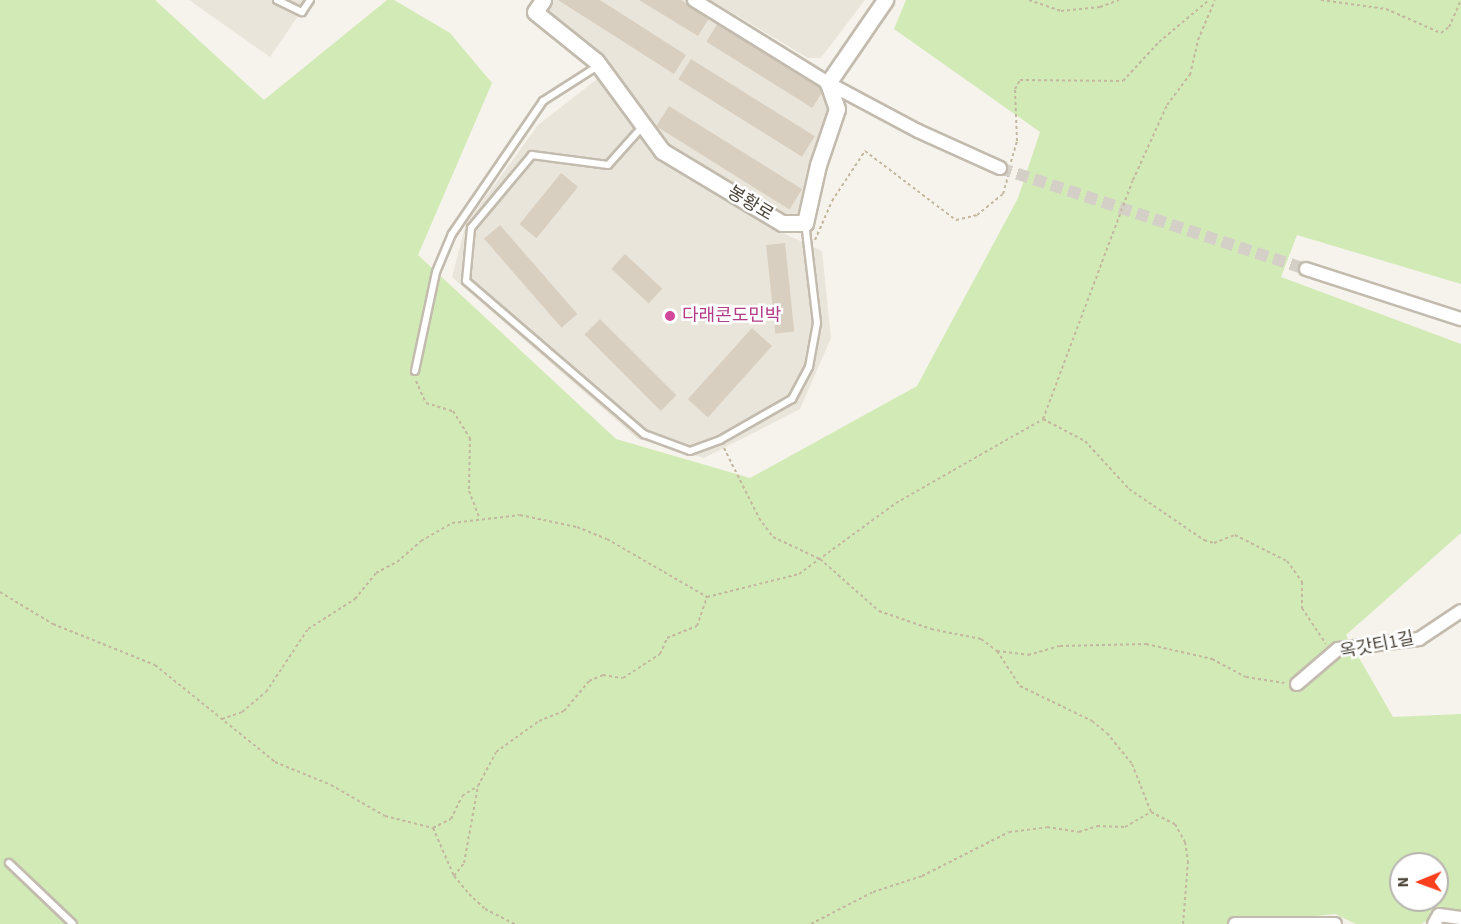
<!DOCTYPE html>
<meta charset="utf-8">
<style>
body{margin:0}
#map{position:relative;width:1461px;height:924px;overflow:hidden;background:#f6f3ec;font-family:"Source Sans 3","Noto Sans KR",sans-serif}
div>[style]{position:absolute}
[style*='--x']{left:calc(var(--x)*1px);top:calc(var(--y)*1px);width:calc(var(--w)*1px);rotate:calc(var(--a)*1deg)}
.residential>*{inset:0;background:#eae5da}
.green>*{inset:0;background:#d2eab5}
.building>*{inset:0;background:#d8cfc1;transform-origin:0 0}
.minor-tunnel>*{height:12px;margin-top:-6px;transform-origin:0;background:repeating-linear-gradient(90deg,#d4d0c8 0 12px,transparent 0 18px)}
.path>*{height:2px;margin-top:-1px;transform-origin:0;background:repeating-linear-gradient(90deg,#c4b79f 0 3px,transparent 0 6px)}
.roads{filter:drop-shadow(2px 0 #c2bbae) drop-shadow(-2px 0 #c2bbae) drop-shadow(0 2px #c2bbae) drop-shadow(0 -2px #c2bbae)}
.service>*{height:6px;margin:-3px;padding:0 3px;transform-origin:3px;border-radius:3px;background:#fff}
.minor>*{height:12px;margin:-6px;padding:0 6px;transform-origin:6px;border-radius:6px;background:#fff}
.tertiary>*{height:15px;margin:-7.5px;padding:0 7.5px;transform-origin:7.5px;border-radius:7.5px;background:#fff}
.dots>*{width:16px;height:16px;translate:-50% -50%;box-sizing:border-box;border:3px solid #fff;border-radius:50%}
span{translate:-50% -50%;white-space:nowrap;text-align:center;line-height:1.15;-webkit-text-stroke:5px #fff;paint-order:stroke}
.street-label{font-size:18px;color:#4b4439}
.hotel-label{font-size:18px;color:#b23c85}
.left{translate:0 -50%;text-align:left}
.north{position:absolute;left:1389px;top:852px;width:60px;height:60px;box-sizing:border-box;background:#fff;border:2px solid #b7b4b0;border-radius:50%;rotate:269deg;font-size:16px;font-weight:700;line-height:24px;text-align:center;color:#4b4439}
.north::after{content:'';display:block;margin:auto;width:21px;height:27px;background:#fc3f1d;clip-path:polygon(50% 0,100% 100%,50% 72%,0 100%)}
</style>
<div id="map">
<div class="residential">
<div style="clip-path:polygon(189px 0,309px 0,270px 57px)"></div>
<div style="clip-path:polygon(552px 0,689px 0,820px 79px,832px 99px,799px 218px,783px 216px,664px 143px,604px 59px,547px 9px)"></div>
<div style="clip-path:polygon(711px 0,865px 0,821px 58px,808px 58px)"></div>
<div style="clip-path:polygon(597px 79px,655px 158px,783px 233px,822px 251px,831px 338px,800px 409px,704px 458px,638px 439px,452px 277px,466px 224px,538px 125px)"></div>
</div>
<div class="green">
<div style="clip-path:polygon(evenodd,0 0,155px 0,264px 100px,387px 0,394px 0,450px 33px,492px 83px,418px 255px,616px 439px,750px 478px,917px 386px,1018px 198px,1040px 132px,894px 29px,906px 0,1461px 0,1461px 284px,1297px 235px,1281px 277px,1461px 344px,1461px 533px,1346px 635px,1393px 717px,1461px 714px,1461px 910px,1431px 910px,1427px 921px,1421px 924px,1356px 924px,1335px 914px,1239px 924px,0 924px,0 0,1401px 864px,1437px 864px,1437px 900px,1401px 900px,1401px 864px)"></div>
</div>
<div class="building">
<div style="clip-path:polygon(558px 0,600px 0,686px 55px,674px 74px)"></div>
<div style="clip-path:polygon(639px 0,681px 0,710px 17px,698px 36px)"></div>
<div style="left:718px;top:23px;width:125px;height:22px;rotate:32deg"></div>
<div style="left:691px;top:59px;width:146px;height:24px;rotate:32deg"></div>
<div style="left:669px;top:106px;width:157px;height:24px;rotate:32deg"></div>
<div style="left:561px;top:173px;width:22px;height:66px;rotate:39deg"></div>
<div style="left:500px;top:225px;width:118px;height:21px;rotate:49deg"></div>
<div style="left:785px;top:243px;width:89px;height:19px;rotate:84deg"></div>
<div style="left:625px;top:254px;width:51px;height:20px;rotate:43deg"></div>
<div style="left:600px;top:319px;width:108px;height:22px;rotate:45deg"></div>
<div style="left:752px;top:328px;width:27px;height:96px;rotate:42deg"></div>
</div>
<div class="minor-tunnel">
<div style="--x:1000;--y:168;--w:322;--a:18.3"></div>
</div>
<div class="path">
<div style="--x:1029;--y:0;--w:34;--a:19"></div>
<div style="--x:1061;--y:11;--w:39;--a:-6"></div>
<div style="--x:1100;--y:7;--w:20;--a:-20"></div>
<div style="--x:1321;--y:0;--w:66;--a:7.9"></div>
<div style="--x:1386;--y:9;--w:60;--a:23.6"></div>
<div style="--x:1441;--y:33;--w:10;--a:-37"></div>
<div style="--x:1449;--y:27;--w:30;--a:-66"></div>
<div style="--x:1011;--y:162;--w:22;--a:-74"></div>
<div style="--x:1017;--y:141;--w:52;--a:-92.2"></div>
<div style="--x:1015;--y:89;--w:10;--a:-61"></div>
<div style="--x:1020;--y:80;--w:103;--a:0.6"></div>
<div style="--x:1123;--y:81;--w:53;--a:-47.3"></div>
<div style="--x:1159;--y:42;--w:65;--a:-40"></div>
<div style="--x:815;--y:240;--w:43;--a:-66.4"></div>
<div style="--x:832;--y:201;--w:60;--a:-56.6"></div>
<div style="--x:865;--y:151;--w:114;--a:37.2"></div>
<div style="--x:956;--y:220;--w:22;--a:-13"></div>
<div style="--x:977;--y:215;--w:33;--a:-39"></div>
<div style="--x:1003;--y:194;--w:18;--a:-74"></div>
<div style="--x:416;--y:381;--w:24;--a:66"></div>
<div style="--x:426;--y:403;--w:28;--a:17"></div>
<div style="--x:453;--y:411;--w:32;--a:58"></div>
<div style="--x:470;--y:438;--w:53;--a:91.1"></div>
<div style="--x:469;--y:491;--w:28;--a:69"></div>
<div style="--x:1043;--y:419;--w:47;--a:27.6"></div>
<div style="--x:1085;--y:441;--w:65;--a:47.5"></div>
<div style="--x:1129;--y:489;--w:91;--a:34.2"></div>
<div style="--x:1204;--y:540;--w:10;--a:17"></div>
<div style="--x:1214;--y:543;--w:22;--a:-21"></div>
<div style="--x:1235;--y:535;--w:58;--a:26.6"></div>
<div style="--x:1287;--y:561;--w:26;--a:54"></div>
<div style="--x:1302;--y:582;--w:26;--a:90"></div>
<div style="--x:1302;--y:608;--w:43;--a:56.3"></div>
<div style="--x:724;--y:448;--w:78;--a:63.4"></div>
<div style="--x:759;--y:518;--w:24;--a:54"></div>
<div style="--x:773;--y:537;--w:52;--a:25.1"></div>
<div style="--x:820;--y:559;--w:79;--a:41.4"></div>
<div style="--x:879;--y:611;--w:55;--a:19.1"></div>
<div style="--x:931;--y:629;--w:51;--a:11.3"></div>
<div style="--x:981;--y:639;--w:20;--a:37"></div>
<div style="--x:997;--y:651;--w:42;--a:56.7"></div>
<div style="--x:1020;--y:686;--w:80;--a:25.9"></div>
<div style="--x:1092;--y:721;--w:19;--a:39"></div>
<div style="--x:1107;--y:733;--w:40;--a:51"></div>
<div style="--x:1132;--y:764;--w:52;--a:68.4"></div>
<div style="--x:1151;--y:812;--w:27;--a:27"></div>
<div style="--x:1175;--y:824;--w:21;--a:61"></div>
<div style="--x:1185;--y:842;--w:19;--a:81"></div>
<div style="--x:1188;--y:861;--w:63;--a:94.5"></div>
<div style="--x:0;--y:592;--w:62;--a:31.1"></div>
<div style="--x:53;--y:624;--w:110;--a:21.9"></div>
<div style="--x:155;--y:665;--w:154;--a:38.9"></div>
<div style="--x:275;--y:762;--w:61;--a:22.3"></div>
<div style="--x:331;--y:785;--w:62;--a:29.9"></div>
<div style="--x:385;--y:816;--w:49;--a:14"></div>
<div style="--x:433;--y:828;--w:20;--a:-27"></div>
<div style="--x:451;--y:819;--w:25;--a:-64"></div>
<div style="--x:462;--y:796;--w:19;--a:-32"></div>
<div style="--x:997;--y:651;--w:31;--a:7"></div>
<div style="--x:1028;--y:655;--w:33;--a:-16"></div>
<div style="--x:1060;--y:646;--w:86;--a:-1.3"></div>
<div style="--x:1146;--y:644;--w:68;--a:12.8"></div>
<div style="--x:1212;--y:659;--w:38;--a:28"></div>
<div style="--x:1246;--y:677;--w:39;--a:9"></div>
<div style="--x:222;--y:719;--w:21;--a:-19"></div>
<div style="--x:242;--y:712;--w:31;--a:-40"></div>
<div style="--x:266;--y:692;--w:76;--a:-56.3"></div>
<div style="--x:308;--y:629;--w:56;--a:-32.6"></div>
<div style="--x:355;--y:599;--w:33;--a:-51"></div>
<div style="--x:376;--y:573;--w:24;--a:-28"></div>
<div style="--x:397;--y:562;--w:32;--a:-41"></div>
<div style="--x:421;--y:541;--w:36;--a:-30"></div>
<div style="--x:452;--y:523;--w:68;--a:-6.7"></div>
<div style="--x:520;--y:515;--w:58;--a:11.9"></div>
<div style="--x:577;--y:527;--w:32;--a:22"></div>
<div style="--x:607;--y:539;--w:116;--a:30.1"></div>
<div style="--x:707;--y:597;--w:95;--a:-14"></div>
<div style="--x:799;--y:574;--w:120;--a:-36.2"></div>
<div style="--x:896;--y:503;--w:169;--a:-29.7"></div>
<div style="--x:1043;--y:419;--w:255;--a:-69.4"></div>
<div style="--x:1133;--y:180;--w:82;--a:-65.6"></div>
<div style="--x:1167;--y:105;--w:38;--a:-53"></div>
<div style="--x:1190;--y:75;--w:36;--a:-77"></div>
<div style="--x:1198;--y:40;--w:43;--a:-67"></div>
<div style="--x:433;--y:828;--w:52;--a:66.4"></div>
<div style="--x:454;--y:876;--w:23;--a:50"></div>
<div style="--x:469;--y:894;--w:22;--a:43"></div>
<div style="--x:485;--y:909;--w:34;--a:27"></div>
<div style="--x:454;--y:876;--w:16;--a:-52"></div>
<div style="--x:464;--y:863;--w:78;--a:-79.7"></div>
<div style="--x:478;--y:786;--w:38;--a:-62"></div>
<div style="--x:496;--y:752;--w:53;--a:-35.8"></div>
<div style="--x:539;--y:721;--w:27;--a:-22"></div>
<div style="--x:564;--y:711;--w:39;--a:-50"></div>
<div style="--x:589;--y:681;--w:15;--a:-23"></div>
<div style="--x:603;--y:675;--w:20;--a:9"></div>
<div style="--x:623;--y:678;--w:44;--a:-33"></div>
<div style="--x:660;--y:654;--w:17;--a:-66"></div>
<div style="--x:667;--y:638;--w:32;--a:-22"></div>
<div style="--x:697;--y:626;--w:31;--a:-71"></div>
<div style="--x:811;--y:924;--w:70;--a:-27.3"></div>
<div style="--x:873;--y:892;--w:52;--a:-18.1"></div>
<div style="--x:922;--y:876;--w:97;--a:-26.8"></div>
<div style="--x:1009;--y:832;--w:38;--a:-7"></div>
<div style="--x:1047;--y:827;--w:32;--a:9"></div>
<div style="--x:1079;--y:832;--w:19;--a:-18"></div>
<div style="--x:1097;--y:826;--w:28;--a:2"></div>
<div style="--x:1125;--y:827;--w:30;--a:-30"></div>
</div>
<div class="roads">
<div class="service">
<div style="--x:277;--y:0;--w:28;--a:26"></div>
<div style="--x:302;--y:12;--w:14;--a:-56"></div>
<div style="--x:643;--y:126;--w:52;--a:131.9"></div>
<div style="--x:608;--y:165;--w:77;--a:-172.5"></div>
<div style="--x:532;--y:155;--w:95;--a:129.9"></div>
<div style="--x:471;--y:228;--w:53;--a:95.4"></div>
<div style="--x:466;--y:281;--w:235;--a:40.7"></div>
<div style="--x:644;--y:434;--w:49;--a:20.3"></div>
<div style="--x:690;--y:451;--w:32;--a:-20"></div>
<div style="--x:720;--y:440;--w:83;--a:-29.7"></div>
<div style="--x:792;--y:399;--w:36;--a:-62"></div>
<div style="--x:809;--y:367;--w:45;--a:-79.7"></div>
<div style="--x:817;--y:323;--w:101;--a:-96.8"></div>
<div style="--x:415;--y:371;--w:101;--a:-78"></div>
<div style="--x:436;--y:272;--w:41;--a:-67.2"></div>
<div style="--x:452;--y:234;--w:161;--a:-55.6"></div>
<div style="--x:543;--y:101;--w:65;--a:-32.5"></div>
<div style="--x:9;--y:863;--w:88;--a:43.6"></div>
</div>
<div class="minor">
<div style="--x:694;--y:0;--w:158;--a:31.8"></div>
<div style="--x:828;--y:83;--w:102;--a:28.1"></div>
<div style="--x:918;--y:131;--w:90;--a:24.3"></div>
<div style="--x:1306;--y:269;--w:163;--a:17.9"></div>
<div style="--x:1297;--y:684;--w:54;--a:-40.5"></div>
<div style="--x:1338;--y:649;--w:82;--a:-7"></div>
<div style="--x:1419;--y:639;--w:50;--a:-33.7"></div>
<div style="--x:1235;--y:924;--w:100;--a:0"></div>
<div style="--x:1434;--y:924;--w:10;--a:-61"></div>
<div style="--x:1439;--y:915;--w:22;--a:8"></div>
</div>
<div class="tertiary">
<div style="--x:543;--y:0;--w:14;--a:124"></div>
<div style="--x:535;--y:12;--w:78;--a:38.8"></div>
<div style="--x:596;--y:61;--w:112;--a:53.7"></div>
<div style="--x:662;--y:151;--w:140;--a:31"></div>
<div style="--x:782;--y:223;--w:23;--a:0"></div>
<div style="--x:805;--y:223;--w:59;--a:-77.4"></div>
<div style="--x:818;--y:165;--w:59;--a:-71.3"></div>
<div style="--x:837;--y:109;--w:28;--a:-109"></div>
<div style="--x:828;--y:83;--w:101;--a:-55.5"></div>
</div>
</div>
<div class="dots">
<div style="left:670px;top:316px;background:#d1479c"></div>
</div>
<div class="street-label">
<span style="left:750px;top:204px;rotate:31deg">봉황로</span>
<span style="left:1377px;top:646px;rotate:-11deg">옥갓티1길</span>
</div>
<div class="hotel-label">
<span class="left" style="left:682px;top:316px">다래콘도민박</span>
</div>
<div class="north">N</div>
</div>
